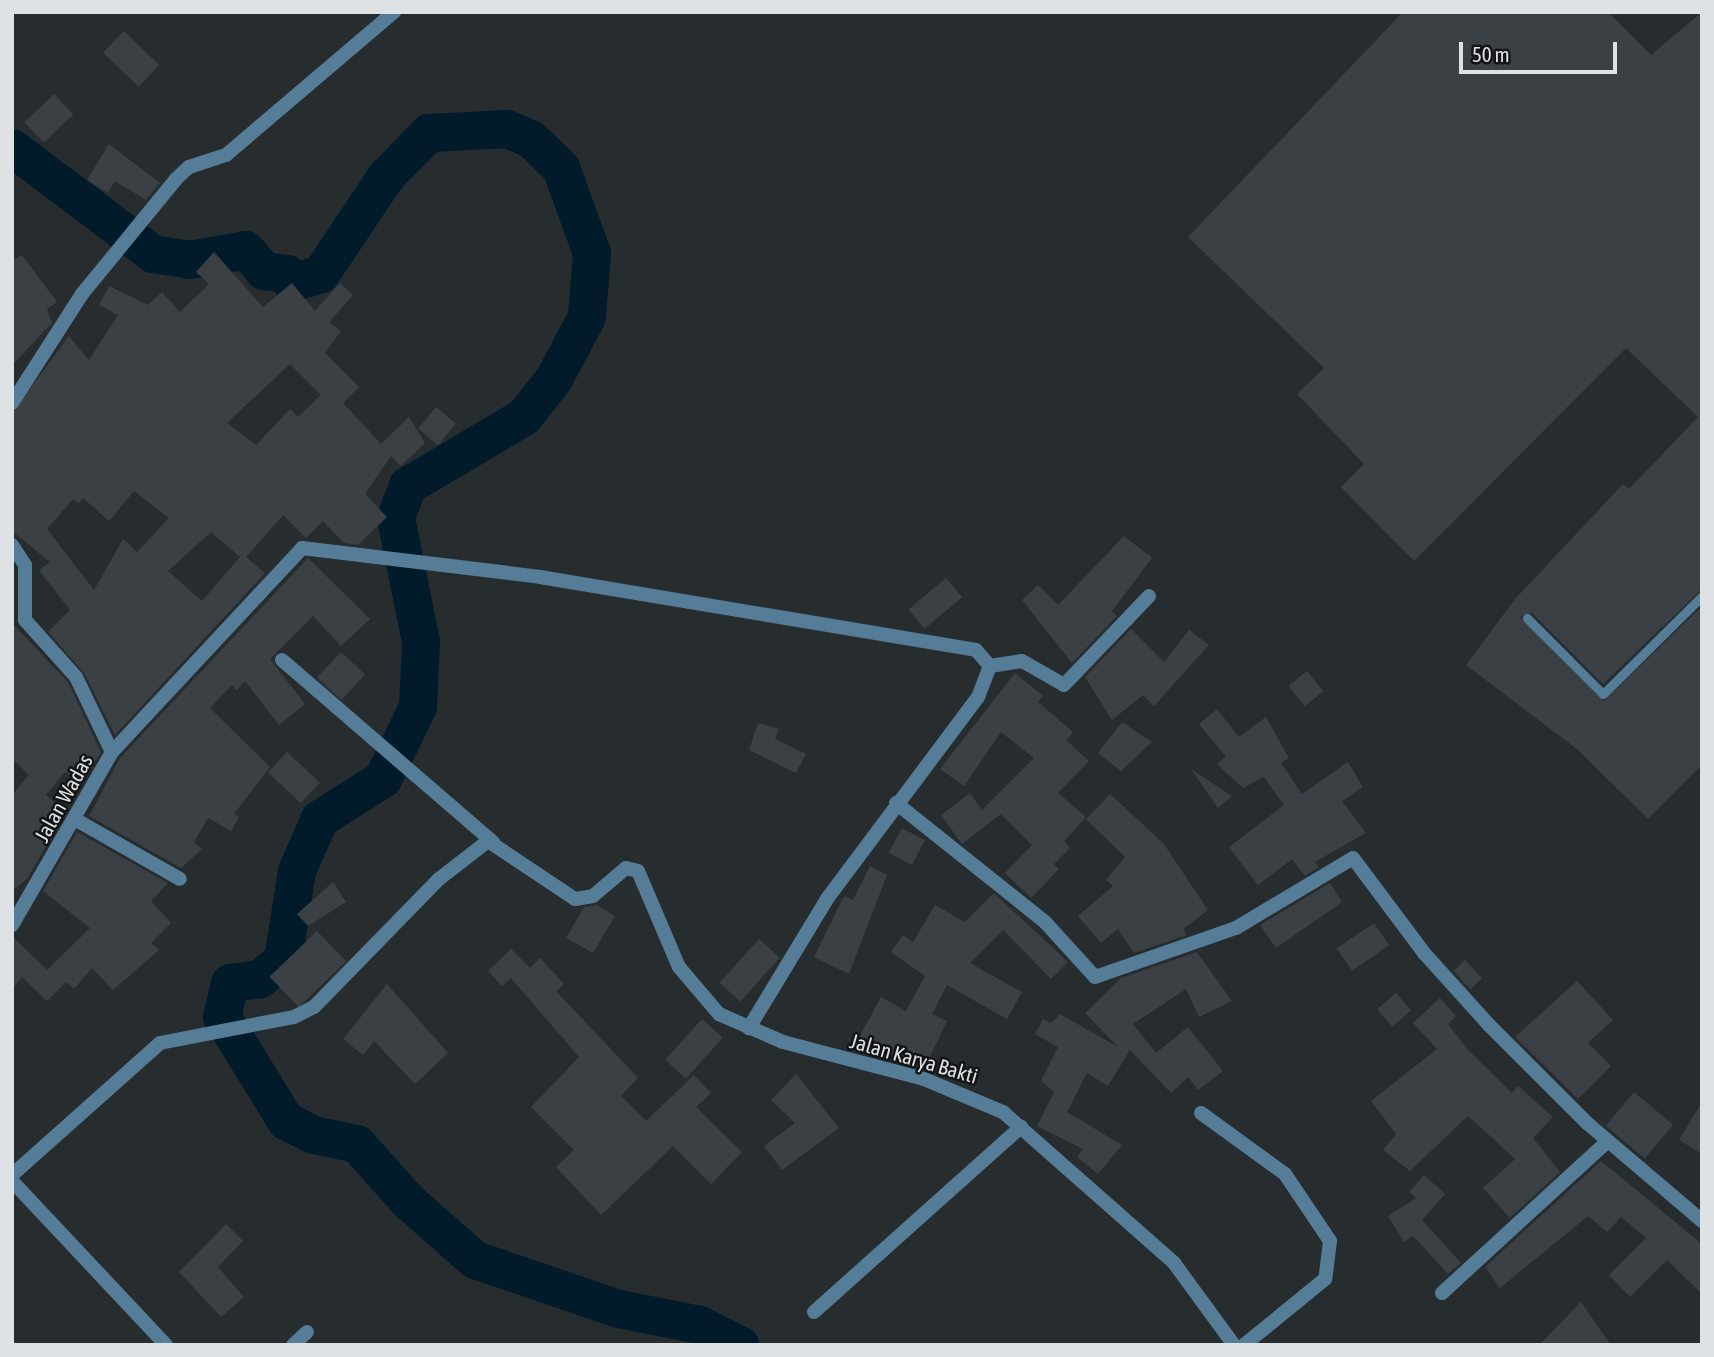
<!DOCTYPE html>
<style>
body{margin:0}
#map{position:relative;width:1714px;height:1357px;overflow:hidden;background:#272c2f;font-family:"Asap Condensed",sans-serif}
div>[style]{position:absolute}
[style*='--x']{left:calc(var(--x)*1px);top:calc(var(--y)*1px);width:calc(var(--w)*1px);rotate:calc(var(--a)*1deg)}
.river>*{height:38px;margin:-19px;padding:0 19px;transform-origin:19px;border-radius:19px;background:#011b2b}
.building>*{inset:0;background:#3b4044;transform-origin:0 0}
.lane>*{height:9px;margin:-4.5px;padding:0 4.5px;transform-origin:4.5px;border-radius:4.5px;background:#557d98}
.street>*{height:14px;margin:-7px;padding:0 7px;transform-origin:7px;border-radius:7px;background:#557d98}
span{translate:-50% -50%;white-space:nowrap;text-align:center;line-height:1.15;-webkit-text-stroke:5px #121415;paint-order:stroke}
.street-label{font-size:21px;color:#dfe2e5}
.frame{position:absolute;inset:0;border:14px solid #dfe2e5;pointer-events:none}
.scale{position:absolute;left:1459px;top:42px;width:158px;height:32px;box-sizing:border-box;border:4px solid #dfe2e5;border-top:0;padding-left:9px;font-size:21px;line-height:24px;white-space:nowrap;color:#dfe2e5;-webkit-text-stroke:5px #121415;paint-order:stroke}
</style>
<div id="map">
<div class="river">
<div style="--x:12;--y:148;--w:176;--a:36.9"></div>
<div style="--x:153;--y:254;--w:37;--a:9"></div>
<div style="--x:190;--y:260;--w:57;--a:-10.1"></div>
<div style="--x:246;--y:250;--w:28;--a:49"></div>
<div style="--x:264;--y:271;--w:23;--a:7"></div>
<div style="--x:287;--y:274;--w:10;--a:61"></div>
<div style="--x:292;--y:283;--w:30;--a:-17"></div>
<div style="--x:321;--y:274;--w:117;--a:-56.2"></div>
<div style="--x:386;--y:177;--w:62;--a:-45.7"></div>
<div style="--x:429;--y:133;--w:78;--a:-2.9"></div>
<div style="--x:507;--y:129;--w:26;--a:23"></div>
<div style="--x:531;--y:139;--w:42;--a:44"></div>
<div style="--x:561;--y:168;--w:90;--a:70"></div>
<div style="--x:592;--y:253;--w:64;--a:94.5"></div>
<div style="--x:587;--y:317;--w:70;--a:118"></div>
<div style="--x:554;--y:379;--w:48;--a:128.3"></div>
<div style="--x:524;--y:417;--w:135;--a:149.3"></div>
<div style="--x:408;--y:486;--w:34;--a:111"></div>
<div style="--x:396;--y:518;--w:126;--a:78.6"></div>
<div style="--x:421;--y:642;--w:65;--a:92.6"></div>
<div style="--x:418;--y:707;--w:80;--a:115.9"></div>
<div style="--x:383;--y:779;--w:75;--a:147.6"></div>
<div style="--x:320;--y:819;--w:57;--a:113.9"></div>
<div style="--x:297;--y:871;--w:90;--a:98.9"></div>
<div style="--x:283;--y:960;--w:30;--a:140"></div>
<div style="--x:260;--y:979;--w:30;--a:172"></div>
<div style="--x:230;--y:983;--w:35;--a:103"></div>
<div style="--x:222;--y:1017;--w:122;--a:58.4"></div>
<div style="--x:286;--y:1121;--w:31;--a:27"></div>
<div style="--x:314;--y:1135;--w:44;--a:11.8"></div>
<div style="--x:357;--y:1144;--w:78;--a:48.1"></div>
<div style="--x:409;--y:1202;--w:88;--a:41.3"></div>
<div style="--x:475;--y:1260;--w:152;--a:18.8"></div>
<div style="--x:619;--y:1309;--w:83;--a:11.2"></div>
<div style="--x:700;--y:1325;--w:45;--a:26.6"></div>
</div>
<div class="building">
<div style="clip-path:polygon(1403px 12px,1608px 12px,1651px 55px,1702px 12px,1702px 589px,1603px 684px,1532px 613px,1520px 617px,1604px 701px,1702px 606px,1702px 765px,1648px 819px,1577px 749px,1466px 665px,1515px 599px,1623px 484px,1629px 489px,1698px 417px,1626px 348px,1414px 561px,1341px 487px,1364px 464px,1297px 394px,1324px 368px,1188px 237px)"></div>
<div style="left:124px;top:31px;width:49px;height:30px;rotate:44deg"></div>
<div style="left:54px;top:94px;width:28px;height:41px;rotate:46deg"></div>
<div style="clip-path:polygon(109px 144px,160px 183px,146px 200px,115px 181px,108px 193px,87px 180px)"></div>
<div style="clip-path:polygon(evenodd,214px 252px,263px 307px,292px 283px,315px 311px,340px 283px,353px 295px,329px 322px,341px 331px,325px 353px,359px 387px,343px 403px,381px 444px,409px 417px,425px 443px,401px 466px,391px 456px,365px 494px,387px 517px,358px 545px,344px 543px,323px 521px,306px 538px,283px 515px,246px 557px,265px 573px,115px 735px,84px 673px,48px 632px,70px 610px,39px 570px,50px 562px,12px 531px,12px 413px,69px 336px,89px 360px,118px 315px,99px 305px,109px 286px,148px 305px,162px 292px,180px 312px,209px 284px,196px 272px,214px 252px,290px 364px,321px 395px,298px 417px,290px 409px,256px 445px,227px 423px,290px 364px,214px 252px,134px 491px,169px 518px,137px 552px,123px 539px,94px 590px,47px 529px,73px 499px,79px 503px,83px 498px,109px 521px,134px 491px,214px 252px,211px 532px,240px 557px,202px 601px,168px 571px,211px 532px)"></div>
<div style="clip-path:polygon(22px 255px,57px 302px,47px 309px,52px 323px,12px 365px,12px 261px)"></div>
<div style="left:436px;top:407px;width:26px;height:28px;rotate:40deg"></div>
<div style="clip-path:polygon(1124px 536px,1152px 558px,1112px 611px,1117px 616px,1072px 663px,1022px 600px,1038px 585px,1058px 605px)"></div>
<div style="clip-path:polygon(308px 558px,370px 619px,341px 646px,313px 616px,270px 659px,305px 704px,279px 725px,245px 681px,237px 690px,232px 685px,210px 708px,270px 767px,234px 814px,239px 817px,231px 831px,208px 818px,194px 842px,202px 849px,181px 868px,89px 816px,120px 758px)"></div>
<div style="left:946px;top:578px;width:25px;height:49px;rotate:50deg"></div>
<div style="clip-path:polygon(12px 623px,68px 682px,101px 752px,83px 782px,65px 772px,46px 795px,66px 812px,27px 879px,12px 891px,12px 795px,29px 775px,12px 758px)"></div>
<div style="clip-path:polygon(1131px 629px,1164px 662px,1189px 630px,1209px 645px,1154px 706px,1143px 695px,1112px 720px,1085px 677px)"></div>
<div style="left:341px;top:652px;width:33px;height:35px;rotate:43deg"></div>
<div style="left:1307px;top:671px;width:26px;height:24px;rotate:51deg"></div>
<div style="clip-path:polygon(1015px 673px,1043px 696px,1038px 702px,1073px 732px,1066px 740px,1089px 761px,1058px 793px,1086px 817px,1064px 841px,1070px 848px,1054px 864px,1059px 869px,1031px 898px,1005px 873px,1032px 845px,1001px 814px,962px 844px,941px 815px,970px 793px,982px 810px,1034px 758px,1001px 732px,964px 786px,940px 769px)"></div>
<div style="clip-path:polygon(1217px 709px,1239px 737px,1266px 717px,1289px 758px,1281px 763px,1302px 794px,1348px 762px,1363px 787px,1342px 801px,1366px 833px,1315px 862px,1319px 867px,1305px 876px,1292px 859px,1258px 885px,1229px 847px,1284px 805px,1264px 777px,1243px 788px,1217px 764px,1226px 757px,1199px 724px)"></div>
<div style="clip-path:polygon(1122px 722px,1152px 742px,1121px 771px,1098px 753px)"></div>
<div style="clip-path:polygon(758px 723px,779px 729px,775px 739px,806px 754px,796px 773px,749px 750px)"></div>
<div style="left:287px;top:752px;width:45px;height:28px;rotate:43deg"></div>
<div style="clip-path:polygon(1191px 769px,1232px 796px,1218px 808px)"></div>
<div style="clip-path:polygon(1110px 794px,1164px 844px,1208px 910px,1183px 929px,1187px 935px,1134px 953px,1118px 929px,1101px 943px,1078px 916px,1113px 886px,1106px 880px,1125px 857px,1086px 819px)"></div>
<div style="left:902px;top:828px;width:26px;height:28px;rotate:28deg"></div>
<div style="clip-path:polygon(77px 832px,168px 883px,151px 901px,171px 923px,151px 943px,159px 950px,113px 990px,92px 968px,74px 989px,66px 982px,47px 1001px,22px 977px,12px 989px,12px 936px,47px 970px,90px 928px,43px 891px)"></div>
<div style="clip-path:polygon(870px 866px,887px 875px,849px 974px,814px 957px,844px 896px,853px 900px)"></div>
<div style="clip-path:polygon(333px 882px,346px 902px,308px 926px,297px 914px)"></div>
<div style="clip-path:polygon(1330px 883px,1342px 902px,1276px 948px,1260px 925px)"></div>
<div style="clip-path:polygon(994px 893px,1068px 962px,1051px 979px,1003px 930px,970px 963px,1022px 992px,1007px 1019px,947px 985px,932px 1014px,947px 1021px,924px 1069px,857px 1041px,881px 997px,906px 1011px,925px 976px,891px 952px,903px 935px,913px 942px,935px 905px,965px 922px)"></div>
<div style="clip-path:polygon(597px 905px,615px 916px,593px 953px,566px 938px,584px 907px)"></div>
<div style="left:1374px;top:923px;width:27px;height:45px;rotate:56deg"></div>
<div style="left:317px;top:931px;width:42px;height:66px;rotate:46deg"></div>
<div style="left:759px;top:939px;width:28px;height:59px;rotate:42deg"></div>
<div style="clip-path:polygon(511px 949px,530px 968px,540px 958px,564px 984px,556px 991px,638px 1078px,621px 1096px,646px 1121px,694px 1075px,711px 1093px,696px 1107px,742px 1152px,711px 1184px,673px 1146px,601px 1215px,556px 1167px,574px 1150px,531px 1107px,579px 1057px,511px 978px,502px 986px,488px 971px)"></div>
<div style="clip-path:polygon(1197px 952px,1232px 1001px,1199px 1017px,1186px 989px,1133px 1024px,1156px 1053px,1188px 1027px,1223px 1071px,1198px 1090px,1188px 1077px,1171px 1093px,1130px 1050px,1108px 1086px,1087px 1073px,1067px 1112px,1122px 1145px,1098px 1174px,1077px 1157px,1083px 1149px,1037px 1126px,1054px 1092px,1041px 1081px,1058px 1047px,1035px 1034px,1043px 1019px,1051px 1023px,1060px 1014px,1118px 1047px,1085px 1013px,1121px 978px)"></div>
<div style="left:1465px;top:960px;width:25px;height:16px;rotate:47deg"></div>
<div style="clip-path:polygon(1577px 981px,1613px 1020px,1588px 1043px,1611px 1066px,1578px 1099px,1515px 1037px)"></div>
<div style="clip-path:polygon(387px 984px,448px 1053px,415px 1084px,374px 1041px,363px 1055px,343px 1039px)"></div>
<div style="left:1396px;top:993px;width:23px;height:25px;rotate:49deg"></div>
<div style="clip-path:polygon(1440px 998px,1456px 1016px,1448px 1024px,1467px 1049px,1512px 1093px,1518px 1086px,1553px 1117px,1533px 1138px,1560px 1172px,1510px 1218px,1483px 1188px,1515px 1159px,1468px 1116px,1410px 1171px,1383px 1150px,1396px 1134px,1371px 1101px,1437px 1049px,1413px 1023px)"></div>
<div style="left:702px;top:1019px;width:28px;height:55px;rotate:42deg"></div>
<div style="clip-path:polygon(796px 1074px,839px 1128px,782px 1170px,764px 1146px,795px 1123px,771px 1100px)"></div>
<div style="left:1634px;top:1092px;width:51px;height:44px;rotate:40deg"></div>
<div style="clip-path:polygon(1702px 1102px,1702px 1154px,1679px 1140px)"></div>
<div style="clip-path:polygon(1601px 1161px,1702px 1244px,1702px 1294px,1667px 1260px,1630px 1297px,1609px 1275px,1646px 1238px,1621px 1217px,1607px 1232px,1588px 1216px,1500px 1288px,1485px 1267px)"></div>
<div style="clip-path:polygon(1424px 1175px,1445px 1194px,1422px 1220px,1461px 1263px,1448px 1274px,1413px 1236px,1404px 1242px,1388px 1216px,1416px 1198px,1409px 1192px)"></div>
<div style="clip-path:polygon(226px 1224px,243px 1241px,218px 1267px,244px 1297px,221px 1317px,179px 1272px)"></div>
<div style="clip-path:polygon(1581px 1302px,1611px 1345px,1539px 1345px)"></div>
</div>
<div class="lane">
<div style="--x:1527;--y:618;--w:107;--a:45"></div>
<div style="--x:1603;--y:694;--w:139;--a:-44.7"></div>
</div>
<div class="street">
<div style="--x:12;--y:403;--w:130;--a:-57.3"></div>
<div style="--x:82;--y:294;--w:149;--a:-50.7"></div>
<div style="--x:176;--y:179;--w:18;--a:-43"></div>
<div style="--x:189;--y:167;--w:39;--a:-18"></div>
<div style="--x:226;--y:155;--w:221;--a:-40.4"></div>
<div style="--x:12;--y:545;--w:24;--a:57"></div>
<div style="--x:25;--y:565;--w:55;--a:90"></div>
<div style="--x:25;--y:620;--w:76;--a:48.2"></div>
<div style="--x:76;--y:677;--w:83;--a:64.4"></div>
<div style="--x:112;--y:752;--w:200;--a:120"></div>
<div style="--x:282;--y:660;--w:279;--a:40.8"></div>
<div style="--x:990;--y:666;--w:32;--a:-9"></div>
<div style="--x:1022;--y:661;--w:48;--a:29.7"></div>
<div style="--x:1064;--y:685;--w:123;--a:-46.3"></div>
<div style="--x:112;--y:752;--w:279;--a:-47"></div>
<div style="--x:302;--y:548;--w:240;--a:6.9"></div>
<div style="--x:540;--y:577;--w:442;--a:9.5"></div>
<div style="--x:976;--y:650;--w:21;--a:49"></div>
<div style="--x:990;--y:666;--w:33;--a:111"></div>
<div style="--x:978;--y:697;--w:252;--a:126.8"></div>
<div style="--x:827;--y:899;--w:151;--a:121.2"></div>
<div style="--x:896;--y:803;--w:191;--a:38.6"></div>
<div style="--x:1045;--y:922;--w:74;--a:47.7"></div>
<div style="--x:1095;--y:977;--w:149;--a:-19.2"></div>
<div style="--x:1236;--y:928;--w:136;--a:-30.9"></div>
<div style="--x:1353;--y:858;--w:119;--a:53.2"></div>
<div style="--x:1424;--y:953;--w:97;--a:47.9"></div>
<div style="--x:1489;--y:1025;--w:139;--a:45"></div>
<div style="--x:1587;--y:1123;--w:151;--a:40.4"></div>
<div style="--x:78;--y:821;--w:117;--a:29.6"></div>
<div style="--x:1201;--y:1113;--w:104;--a:36"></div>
<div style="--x:1285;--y:1174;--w:81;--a:56.1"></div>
<div style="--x:1330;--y:1241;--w:38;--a:97"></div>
<div style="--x:1325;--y:1279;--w:104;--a:140.8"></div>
<div style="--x:12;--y:1175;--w:198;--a:-41.7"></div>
<div style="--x:160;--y:1043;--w:136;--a:-11"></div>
<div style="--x:294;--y:1017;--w:22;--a:-27"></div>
<div style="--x:314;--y:1007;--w:179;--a:-45.7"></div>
<div style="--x:439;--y:879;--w:62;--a:-37.8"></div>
<div style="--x:488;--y:841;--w:105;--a:33.7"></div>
<div style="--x:575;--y:899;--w:18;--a:-9"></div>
<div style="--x:593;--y:896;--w:43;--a:-40.3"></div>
<div style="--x:626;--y:868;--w:12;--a:14"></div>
<div style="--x:638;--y:871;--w:104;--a:66.9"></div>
<div style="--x:679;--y:967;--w:62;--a:49.6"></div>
<div style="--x:719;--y:1014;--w:70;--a:23.6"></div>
<div style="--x:783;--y:1042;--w:146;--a:14.7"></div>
<div style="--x:924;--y:1079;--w:86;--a:22.7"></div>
<div style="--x:1003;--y:1112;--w:228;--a:41.4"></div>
<div style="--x:1174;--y:1263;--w:102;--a:53.8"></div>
<div style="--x:12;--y:1181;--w:225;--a:46.8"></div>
<div style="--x:1442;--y:1293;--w:225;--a:-42.5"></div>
<div style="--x:814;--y:1312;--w:278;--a:-41.8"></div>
<div style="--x:293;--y:1345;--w:19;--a:-43"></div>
</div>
<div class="street-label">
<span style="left:63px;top:798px;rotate:-61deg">Jalan Wadas</span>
<span style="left:914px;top:1058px;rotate:16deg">Jalan Karya Bakti</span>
</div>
<div class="frame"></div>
<div class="scale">50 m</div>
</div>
